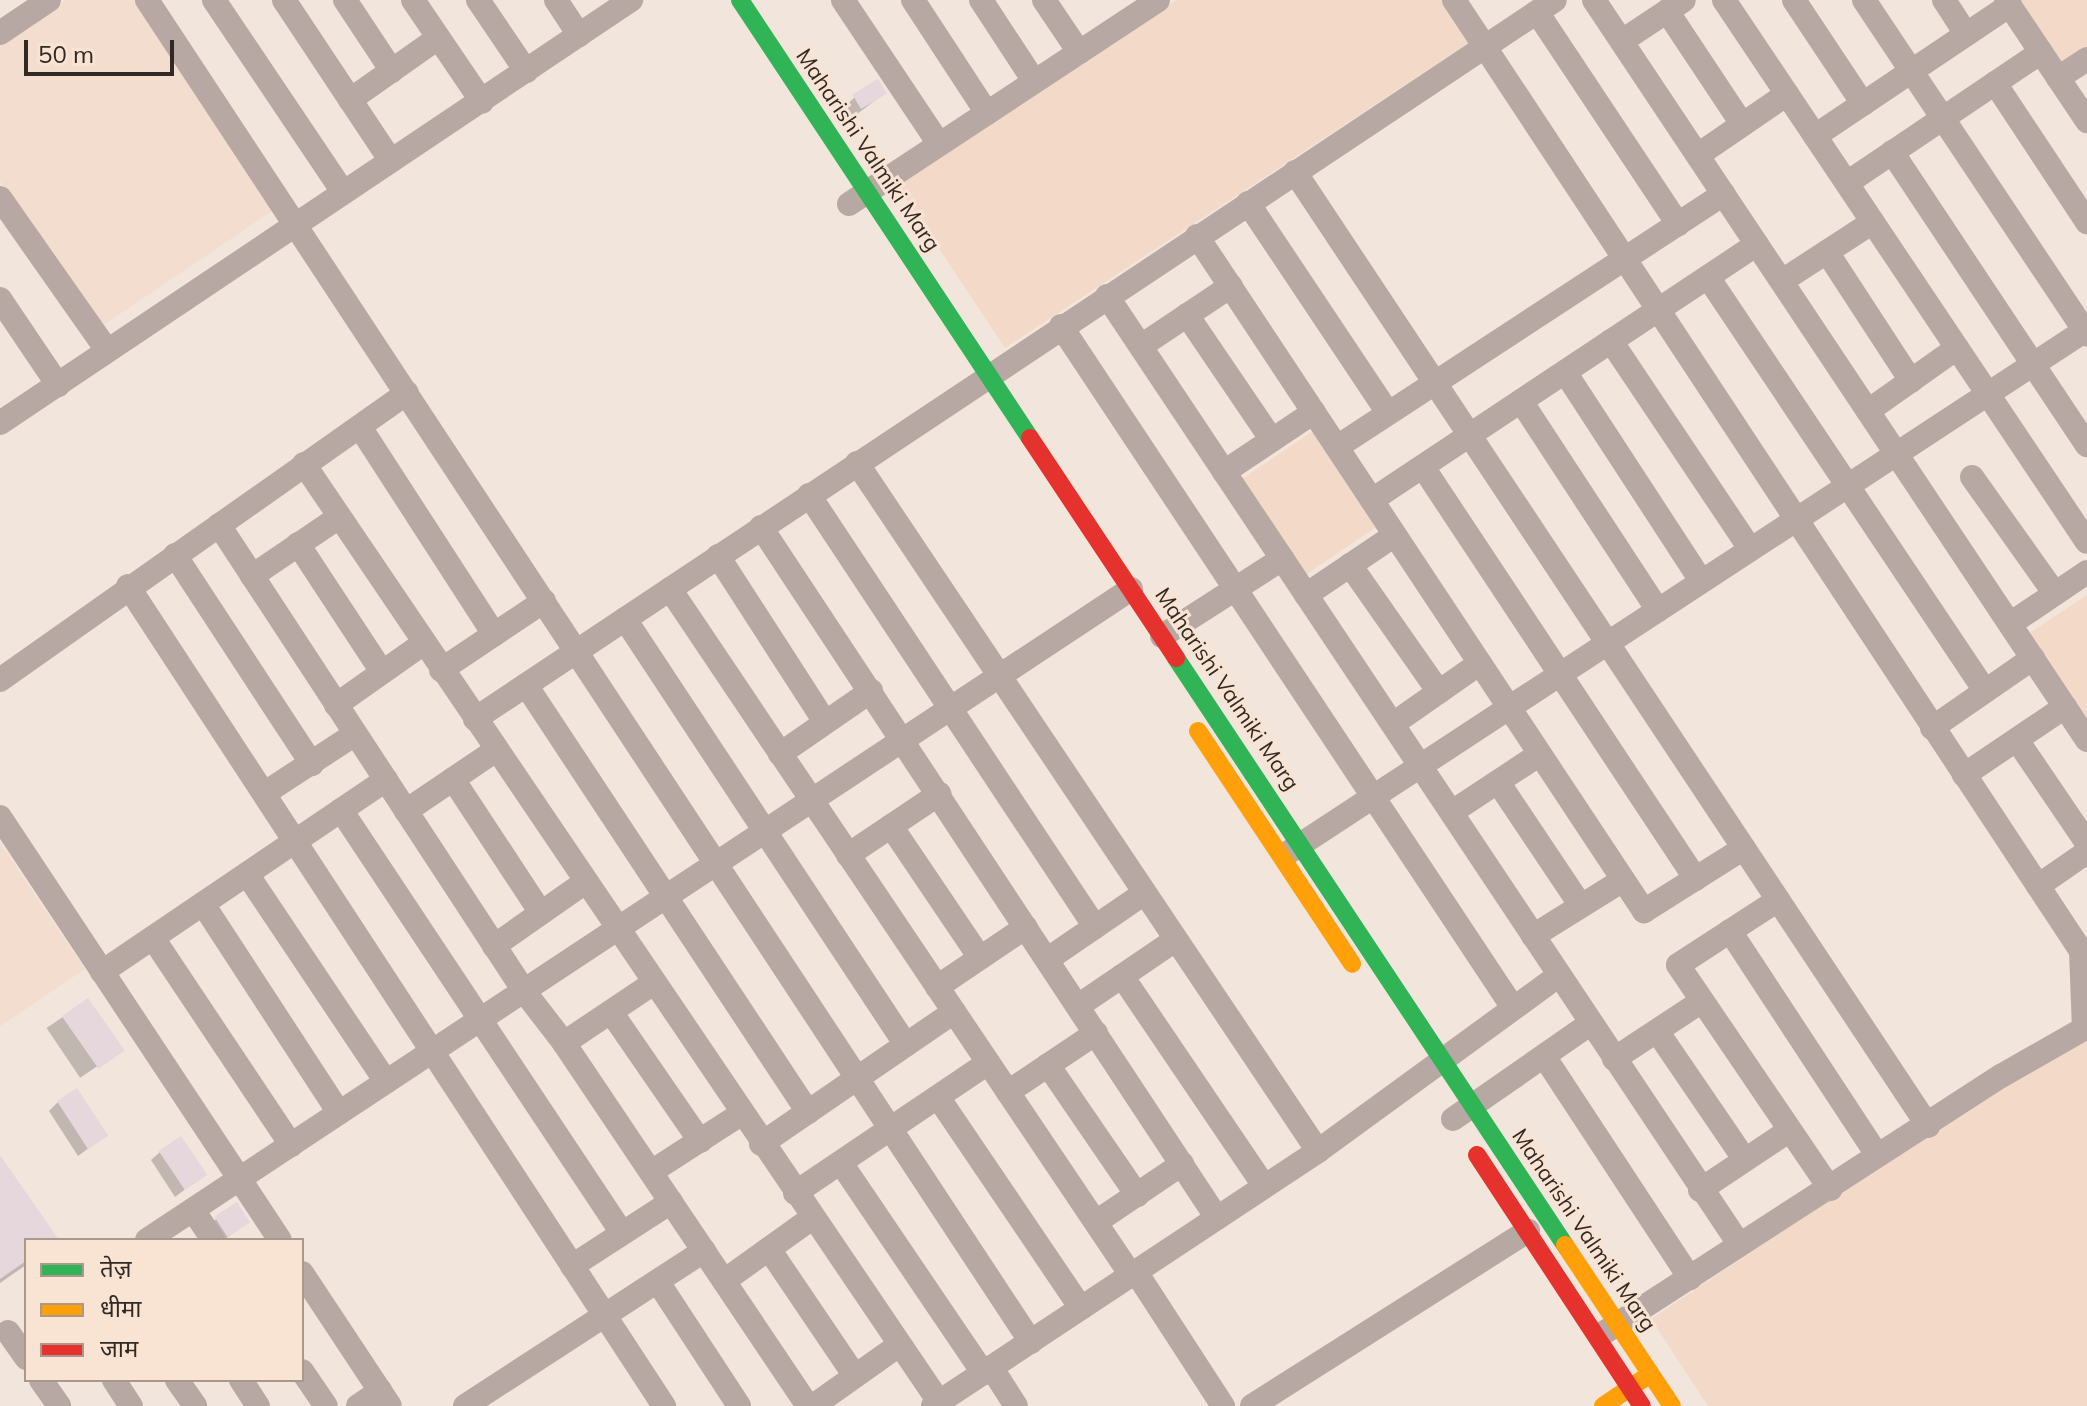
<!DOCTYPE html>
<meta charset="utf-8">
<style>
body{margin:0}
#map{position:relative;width:2087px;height:1406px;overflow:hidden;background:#f1e5dc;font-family:Mulish,"Noto Sans Devanagari",sans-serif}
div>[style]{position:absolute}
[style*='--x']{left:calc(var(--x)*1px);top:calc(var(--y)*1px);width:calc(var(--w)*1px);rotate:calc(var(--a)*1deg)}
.built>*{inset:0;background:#f2ddce}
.green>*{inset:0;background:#f3d9c7;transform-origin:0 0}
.shadow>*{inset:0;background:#0003;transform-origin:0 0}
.building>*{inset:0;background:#e5d7db;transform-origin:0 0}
.street>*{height:24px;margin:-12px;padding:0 12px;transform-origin:12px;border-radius:12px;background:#b8a8a3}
.fast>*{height:18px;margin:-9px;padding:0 9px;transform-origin:9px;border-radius:9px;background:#30b455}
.slow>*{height:18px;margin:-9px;padding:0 9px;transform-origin:9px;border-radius:9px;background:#ff9f0a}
.jam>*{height:18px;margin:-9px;padding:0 9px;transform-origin:9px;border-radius:9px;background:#e5322d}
span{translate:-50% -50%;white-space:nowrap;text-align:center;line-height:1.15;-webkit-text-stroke:6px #f9e4d4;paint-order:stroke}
.street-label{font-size:22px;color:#312923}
.legend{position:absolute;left:24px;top:1238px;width:280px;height:144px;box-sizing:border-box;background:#f9e4d4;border:2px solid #a9998d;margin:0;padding:10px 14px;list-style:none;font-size:24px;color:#312923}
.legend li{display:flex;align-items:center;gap:16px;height:40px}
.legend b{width:40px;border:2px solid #a9998d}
.scale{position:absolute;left:24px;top:40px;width:150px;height:36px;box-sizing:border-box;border:4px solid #312923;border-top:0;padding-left:10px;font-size:24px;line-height:28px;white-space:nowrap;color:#312923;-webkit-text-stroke:6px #f9e4d4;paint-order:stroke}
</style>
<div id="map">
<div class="built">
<div style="clip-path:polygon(66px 0,134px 0,275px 209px,99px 328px,0 181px,0 44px)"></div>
<div style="clip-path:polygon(0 843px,85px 969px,0 1026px)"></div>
</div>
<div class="green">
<div style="clip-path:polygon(1177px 0,1442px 0,1470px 42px,1005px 348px,897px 185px)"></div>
<div style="clip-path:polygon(2017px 0,2087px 0,2087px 53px,2063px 69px)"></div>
<div style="left:1316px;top:429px;width:115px;height:93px;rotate:56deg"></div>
<div style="clip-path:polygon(2087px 595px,2087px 732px,2022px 638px)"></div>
<div style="clip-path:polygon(2087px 1034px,2087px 1406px,1708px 1406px,1651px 1319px,2066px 1042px)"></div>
</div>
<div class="shadow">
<div style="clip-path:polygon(885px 93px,853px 117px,846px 105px,855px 97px)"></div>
<div style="left:88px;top:1000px;width:60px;height:50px;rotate:56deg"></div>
<div style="clip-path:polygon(58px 1102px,105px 1136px,78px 1156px,49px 1111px)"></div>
<div style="clip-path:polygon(160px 1152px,204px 1175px,175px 1197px,151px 1160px)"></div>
<div style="clip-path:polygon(0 1159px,55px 1240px,26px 1240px,26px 1265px,0 1283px)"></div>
<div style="clip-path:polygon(217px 1218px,247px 1222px,224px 1240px,208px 1227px)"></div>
</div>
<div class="building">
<div style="left:878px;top:79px;width:17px;height:30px;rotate:59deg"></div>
<div style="left:88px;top:998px;width:64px;height:32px;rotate:55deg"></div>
<div style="left:77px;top:1088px;width:57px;height:24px;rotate:57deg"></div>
<div style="left:181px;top:1136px;width:47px;height:27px;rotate:56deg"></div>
<div style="clip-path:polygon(0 1155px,59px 1240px,26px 1240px,26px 1261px,0 1279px)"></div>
<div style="left:237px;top:1202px;width:24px;height:27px;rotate:57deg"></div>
</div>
<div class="street">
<div style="--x:147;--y:0;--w:1607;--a:56.63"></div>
<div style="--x:214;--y:0;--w:231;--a:56.1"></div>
<div style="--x:284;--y:0;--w:193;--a:56.4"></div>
<div style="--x:345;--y:0;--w:85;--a:56.5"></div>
<div style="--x:413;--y:0;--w:123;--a:55.9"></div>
<div style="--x:478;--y:0;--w:86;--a:55.9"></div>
<div style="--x:556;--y:0;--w:42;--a:56.7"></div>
<div style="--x:843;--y:0;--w:173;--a:56.3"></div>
<div style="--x:913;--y:0;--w:135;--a:56.8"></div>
<div style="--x:981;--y:0;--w:97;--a:56.8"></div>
<div style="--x:1044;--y:0;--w:63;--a:56.1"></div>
<div style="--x:1454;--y:0;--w:1139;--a:56.6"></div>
<div style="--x:2081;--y:951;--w:78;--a:87.8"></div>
<div style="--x:1594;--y:0;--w:889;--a:56.33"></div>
<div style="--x:1724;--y:0;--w:652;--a:56.19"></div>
<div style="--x:1794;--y:0;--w:125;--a:56.4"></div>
<div style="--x:1864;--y:0;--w:402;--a:56.3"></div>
<div style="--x:1944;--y:0;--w:40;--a:57.1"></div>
<div style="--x:2006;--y:0;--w:146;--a:56.2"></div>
<div style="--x:1667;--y:11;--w:136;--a:56.4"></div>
<div style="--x:1537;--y:12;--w:255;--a:56.4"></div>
<div style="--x:0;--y:33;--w:59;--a:-34"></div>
<div style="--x:1622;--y:41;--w:74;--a:-33.5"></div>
<div style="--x:2058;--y:78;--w:35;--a:-33"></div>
<div style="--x:1995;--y:83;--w:167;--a:56.5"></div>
<div style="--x:350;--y:100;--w:108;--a:-35.2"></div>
<div style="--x:1815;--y:136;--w:235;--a:-33.9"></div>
<div style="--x:1892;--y:152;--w:352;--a:56.4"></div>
<div style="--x:1698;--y:155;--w:108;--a:-34.4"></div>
<div style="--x:1295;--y:172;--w:1145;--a:56.43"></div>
<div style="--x:1847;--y:183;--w:234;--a:-34"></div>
<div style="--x:0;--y:198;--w:186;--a:54.9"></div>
<div style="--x:1248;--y:203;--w:252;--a:56.3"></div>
<div style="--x:849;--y:204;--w:370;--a:-33.4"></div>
<div style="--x:1197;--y:236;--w:810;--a:56.49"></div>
<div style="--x:1644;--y:911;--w:118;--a:-32.2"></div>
<div style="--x:1827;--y:252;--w:154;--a:56.9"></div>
<div style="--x:1708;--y:277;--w:498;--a:56.2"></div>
<div style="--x:1782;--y:281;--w:108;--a:-33"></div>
<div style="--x:1107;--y:296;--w:1139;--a:56.31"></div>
<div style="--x:0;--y:299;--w:104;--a:56"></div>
<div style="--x:1187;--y:315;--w:151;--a:55.8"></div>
<div style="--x:1061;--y:326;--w:816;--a:56.45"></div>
<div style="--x:1611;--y:341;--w:250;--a:56.2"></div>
<div style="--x:1141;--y:346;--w:108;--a:-33.7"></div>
<div style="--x:1565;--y:372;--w:249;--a:56.9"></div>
<div style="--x:1521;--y:401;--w:250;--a:56.8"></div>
<div style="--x:1868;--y:411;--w:109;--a:-35.3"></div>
<div style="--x:0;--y:423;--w:760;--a:-33.84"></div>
<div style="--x:360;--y:427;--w:247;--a:57.1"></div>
<div style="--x:1337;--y:447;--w:462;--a:-33.2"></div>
<div style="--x:857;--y:463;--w:828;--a:56.18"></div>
<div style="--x:304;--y:464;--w:1133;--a:55.9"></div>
<div style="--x:1423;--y:467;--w:494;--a:56.5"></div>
<div style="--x:1224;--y:472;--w:108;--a:-33.7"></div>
<div style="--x:1972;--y:477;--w:143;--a:54.6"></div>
<div style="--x:809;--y:495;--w:518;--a:56.49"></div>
<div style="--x:1372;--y:500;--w:462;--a:-33.6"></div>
<div style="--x:219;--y:525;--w:557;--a:56.79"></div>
<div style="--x:524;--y:991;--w:66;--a:52.4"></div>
<div style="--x:564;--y:1043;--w:437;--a:56.1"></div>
<div style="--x:761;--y:527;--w:828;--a:56.58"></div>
<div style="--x:298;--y:544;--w:153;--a:56.7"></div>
<div style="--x:175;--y:555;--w:250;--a:56.8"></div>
<div style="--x:718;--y:556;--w:197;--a:57.2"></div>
<div style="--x:1350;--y:565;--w:155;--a:55"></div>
<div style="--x:252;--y:576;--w:105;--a:-34.1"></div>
<div style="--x:128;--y:586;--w:980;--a:56.83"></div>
<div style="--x:670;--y:589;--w:827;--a:56.1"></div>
<div style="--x:1306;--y:595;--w:107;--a:-34"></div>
<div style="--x:625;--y:619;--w:510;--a:56.59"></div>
<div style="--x:2010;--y:624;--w:93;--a:-34"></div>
<div style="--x:1162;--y:636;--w:143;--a:-32.7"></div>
<div style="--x:441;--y:670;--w:124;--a:-33.8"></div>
<div style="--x:0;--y:680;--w:498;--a:-35.2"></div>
<div style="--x:526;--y:685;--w:512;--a:56.56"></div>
<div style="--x:336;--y:705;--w:108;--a:-35.2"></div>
<div style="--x:475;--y:719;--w:1297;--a:-33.65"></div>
<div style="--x:1393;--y:724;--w:106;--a:-35"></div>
<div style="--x:1932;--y:728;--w:123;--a:-34.7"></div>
<div style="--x:2017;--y:740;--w:125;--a:55.8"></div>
<div style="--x:780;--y:754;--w:111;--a:-34.7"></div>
<div style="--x:1964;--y:775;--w:122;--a:-34"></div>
<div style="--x:453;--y:779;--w:160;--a:56.7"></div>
<div style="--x:1498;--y:782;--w:149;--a:56.2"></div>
<div style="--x:265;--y:793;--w:108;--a:-33.2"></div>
<div style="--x:341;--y:810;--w:508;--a:56.4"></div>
<div style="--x:406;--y:811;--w:109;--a:-34.1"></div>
<div style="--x:1452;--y:812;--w:105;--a:-33.4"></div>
<div style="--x:0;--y:817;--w:507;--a:56.5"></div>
<div style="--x:891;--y:826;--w:159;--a:56"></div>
<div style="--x:1286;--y:854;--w:958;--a:-33.24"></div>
<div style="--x:848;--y:855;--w:110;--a:-33.8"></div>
<div style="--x:247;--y:874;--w:250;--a:56.2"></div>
<div style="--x:2038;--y:886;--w:60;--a:-34.8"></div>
<div style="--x:1778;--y:900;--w:119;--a:147"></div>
<div style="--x:1678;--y:965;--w:271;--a:55.8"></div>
<div style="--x:203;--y:904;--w:249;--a:56.9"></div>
<div style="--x:1730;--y:931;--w:268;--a:56.7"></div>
<div style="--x:1533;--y:936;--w:106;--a:-31.9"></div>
<div style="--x:153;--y:938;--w:249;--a:56.3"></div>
<div style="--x:494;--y:946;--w:110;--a:-35"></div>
<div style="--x:1048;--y:959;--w:115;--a:-34.4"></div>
<div style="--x:102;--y:972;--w:343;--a:-34.1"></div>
<div style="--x:1122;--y:976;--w:254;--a:55.9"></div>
<div style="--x:937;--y:987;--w:107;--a:-34"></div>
<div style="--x:1078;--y:1006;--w:117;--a:-34.2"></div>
<div style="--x:611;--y:1012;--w:157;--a:55.4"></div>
<div style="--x:1657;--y:1031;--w:156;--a:55.7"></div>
<div style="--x:564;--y:1043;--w:106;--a:-33.8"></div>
<div style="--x:1544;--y:1056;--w:266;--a:56.7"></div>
<div style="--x:1614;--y:1059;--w:105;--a:-33.4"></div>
<div style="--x:1048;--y:1065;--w:158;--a:55.6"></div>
<div style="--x:1008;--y:1092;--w:106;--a:-33.8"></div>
<div style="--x:938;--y:1097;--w:255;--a:55.9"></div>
<div style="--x:1453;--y:1119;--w:168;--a:-34.8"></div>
<div style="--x:761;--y:1144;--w:234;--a:-34.4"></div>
<div style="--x:841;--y:1163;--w:254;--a:55.9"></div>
<div style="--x:651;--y:1172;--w:107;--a:-32.8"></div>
<div style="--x:1700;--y:1190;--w:108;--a:-33.7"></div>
<div style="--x:795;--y:1193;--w:233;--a:-34"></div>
<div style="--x:193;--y:1210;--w:36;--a:56"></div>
<div style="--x:1096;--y:1222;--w:104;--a:-34"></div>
<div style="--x:147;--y:1240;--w:1180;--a:-33.49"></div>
<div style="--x:769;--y:1249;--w:153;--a:55.9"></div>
<div style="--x:572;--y:1266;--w:118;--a:-32.9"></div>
<div style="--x:1136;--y:1272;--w:160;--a:57"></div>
<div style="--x:302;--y:1273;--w:159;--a:56.5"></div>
<div style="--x:724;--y:1281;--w:108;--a:-35.6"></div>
<div style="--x:658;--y:1282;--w:148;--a:56.8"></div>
<div style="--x:8;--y:1332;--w:32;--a:55"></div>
<div style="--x:1605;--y:1332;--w:472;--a:-32.9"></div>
<div style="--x:2001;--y:1076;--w:99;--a:-29.7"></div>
<div style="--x:991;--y:1367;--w:46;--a:57.3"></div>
<div style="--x:302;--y:1371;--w:42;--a:55.6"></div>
<div style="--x:41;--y:1380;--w:32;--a:55"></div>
<div style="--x:114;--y:1380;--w:31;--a:57"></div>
<div style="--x:177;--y:1380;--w:32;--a:55"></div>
<div style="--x:241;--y:1380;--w:31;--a:57"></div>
<div style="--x:358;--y:1406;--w:27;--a:-34"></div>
<div style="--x:465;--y:1406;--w:285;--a:-33"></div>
<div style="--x:813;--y:1406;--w:105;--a:-35.3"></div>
<div style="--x:933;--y:1406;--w:462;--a:-33.5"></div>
<div style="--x:1318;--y:1151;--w:298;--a:-36.1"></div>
<div style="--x:1252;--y:1406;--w:327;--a:-32.4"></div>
</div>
<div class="fast">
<div style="--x:740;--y:0;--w:525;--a:56.49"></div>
<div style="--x:1176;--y:658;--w:704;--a:56.47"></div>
</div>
<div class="slow">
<div style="--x:1198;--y:731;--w:279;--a:56.5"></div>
<div style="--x:1565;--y:1245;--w:193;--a:56.4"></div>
<div style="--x:1603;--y:1406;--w:55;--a:-34"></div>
</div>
<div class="jam">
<div style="--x:1030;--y:438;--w:264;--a:56.4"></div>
<div style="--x:1477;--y:1155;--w:300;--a:56.7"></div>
</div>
<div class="street-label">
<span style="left:868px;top:150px;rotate:56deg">Maharishi Valmiki Marg</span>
<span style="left:1227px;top:689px;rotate:56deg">Maharishi Valmiki Marg</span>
<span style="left:1584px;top:1230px;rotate:56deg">Maharishi Valmiki Marg</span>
</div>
<ul class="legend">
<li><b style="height:10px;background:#30b455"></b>तेज़</li>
<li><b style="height:10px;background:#ff9f0a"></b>धीमा</li>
<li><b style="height:10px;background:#e5322d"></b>जाम</li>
</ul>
<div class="scale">50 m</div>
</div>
